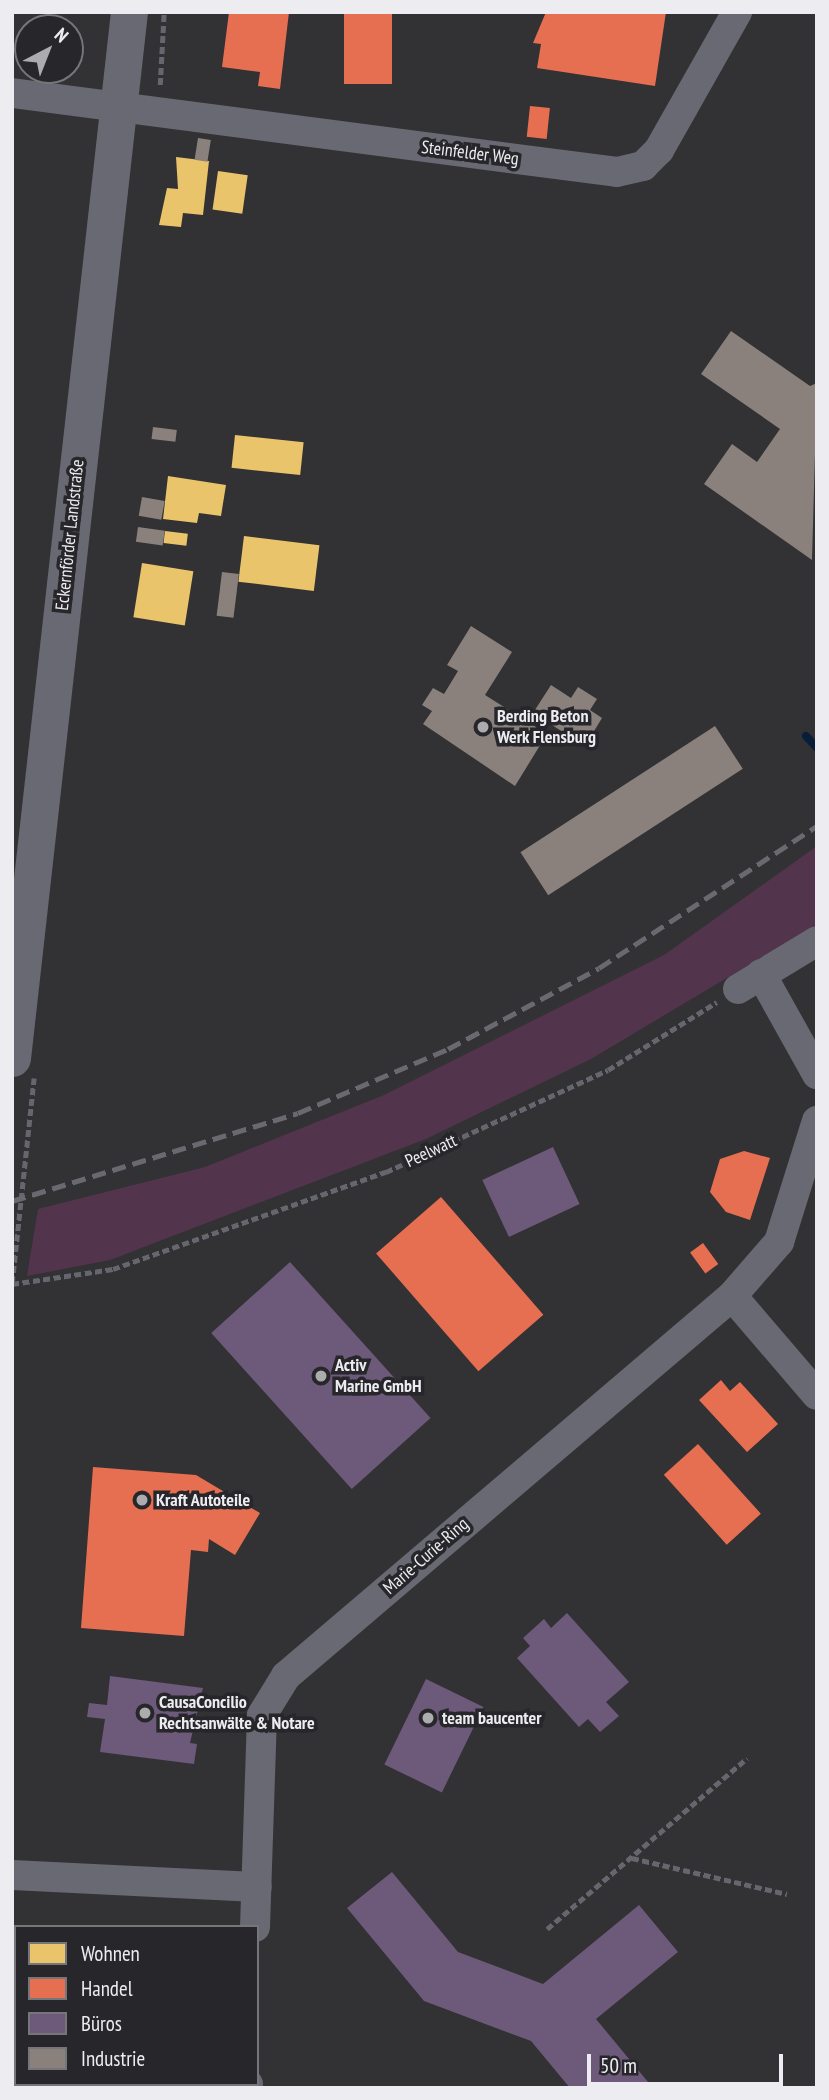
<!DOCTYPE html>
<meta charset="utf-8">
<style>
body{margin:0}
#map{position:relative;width:829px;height:2100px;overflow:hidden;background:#323134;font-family:"PT Sans Narrow",sans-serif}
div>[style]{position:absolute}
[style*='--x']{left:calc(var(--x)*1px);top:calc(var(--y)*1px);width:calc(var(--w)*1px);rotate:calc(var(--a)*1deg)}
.green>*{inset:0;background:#53344d}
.homes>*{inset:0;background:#e9c46a;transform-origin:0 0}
.shops>*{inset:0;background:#e76f51;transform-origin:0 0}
.offices>*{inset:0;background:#6d597a;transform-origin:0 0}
.industry>*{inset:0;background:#8a817c;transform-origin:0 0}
.stream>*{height:8px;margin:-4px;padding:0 4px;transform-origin:4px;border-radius:4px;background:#081d37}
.path>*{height:4.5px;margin-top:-2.25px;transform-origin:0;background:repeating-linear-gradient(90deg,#66676e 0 7px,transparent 0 10.5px)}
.minor>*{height:30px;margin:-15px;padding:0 15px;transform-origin:15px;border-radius:15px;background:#686972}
.tertiary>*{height:37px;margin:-18.5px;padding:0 18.5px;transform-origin:18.5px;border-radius:18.5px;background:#686972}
.rail>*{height:5px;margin-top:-2.5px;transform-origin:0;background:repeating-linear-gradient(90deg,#69696f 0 14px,transparent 0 21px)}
.dots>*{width:19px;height:19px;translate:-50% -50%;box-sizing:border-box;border:4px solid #27262b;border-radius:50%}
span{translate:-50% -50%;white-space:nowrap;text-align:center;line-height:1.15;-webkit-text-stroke:7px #27262b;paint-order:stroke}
.street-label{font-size:18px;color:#edecf0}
.poi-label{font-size:18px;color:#edecf0;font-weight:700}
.left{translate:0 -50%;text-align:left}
.frame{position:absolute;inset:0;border:14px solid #edecf0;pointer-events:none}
.legend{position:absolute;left:14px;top:1925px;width:245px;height:161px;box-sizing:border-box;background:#27262b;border:2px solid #76757a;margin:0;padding:9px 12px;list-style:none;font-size:21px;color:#edecf0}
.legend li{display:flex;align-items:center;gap:14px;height:35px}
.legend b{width:35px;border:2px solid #76757a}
.north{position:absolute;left:14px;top:14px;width:70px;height:70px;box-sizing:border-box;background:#27262b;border:2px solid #76757a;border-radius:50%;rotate:42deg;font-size:19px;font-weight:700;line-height:28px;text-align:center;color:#edecf0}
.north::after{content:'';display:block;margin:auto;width:24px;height:32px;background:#acabae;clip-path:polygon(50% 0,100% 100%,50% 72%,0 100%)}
.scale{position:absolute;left:587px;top:2054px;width:196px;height:32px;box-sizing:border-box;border:4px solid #edecf0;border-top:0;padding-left:9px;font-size:21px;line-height:24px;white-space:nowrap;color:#edecf0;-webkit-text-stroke:5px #27262b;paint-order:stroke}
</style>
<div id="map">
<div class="green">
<div style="clip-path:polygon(817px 846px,817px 924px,591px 1059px,426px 1139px,110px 1260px,27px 1276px,38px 1209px,205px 1167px,384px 1095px,664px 955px)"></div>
</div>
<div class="homes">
<div style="clip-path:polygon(176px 157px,209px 161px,203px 215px,183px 213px,181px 227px,159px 225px,167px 188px,178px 189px)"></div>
<div style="left:218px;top:171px;width:30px;height:39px;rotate:8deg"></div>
<div style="left:235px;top:435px;width:69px;height:33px;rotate:6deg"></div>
<div style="clip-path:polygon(168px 476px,226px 485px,221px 516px,199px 513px,197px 523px,163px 519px)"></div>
<div style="left:165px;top:531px;width:23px;height:12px;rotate:7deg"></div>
<div style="left:244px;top:536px;width:76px;height:46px;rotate:7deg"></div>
<div style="left:142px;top:563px;width:52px;height:55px;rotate:9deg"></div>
</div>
<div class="shops">
<div style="clip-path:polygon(229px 12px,289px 12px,280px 89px,258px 86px,260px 72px,222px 67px)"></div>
<div style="left:344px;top:12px;width:48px;height:72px"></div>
<div style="clip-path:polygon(546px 12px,666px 12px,655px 86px,537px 68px,541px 44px,533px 43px)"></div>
<div style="left:530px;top:106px;width:20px;height:31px;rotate:6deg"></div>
<div style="clip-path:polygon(744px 1151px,770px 1158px,750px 1220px,726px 1212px,710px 1192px,720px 1159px)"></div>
<div style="left:441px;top:1197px;width:156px;height:86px;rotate:49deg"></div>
<div style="left:703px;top:1243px;width:26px;height:16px;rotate:54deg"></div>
<div style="clip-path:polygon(721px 1380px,730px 1391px,740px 1382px,778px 1424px,747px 1452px,699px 1400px)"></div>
<div style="left:698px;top:1444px;width:94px;height:46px;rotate:48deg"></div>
<div style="clip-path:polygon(93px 1467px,196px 1475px,260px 1513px,235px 1555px,209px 1539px,208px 1552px,191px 1550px,184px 1636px,81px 1628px)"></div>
<div style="clip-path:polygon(73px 2084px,151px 2084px,72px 2088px)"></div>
</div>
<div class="offices">
<div style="left:553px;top:1147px;width:63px;height:78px;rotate:65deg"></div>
<div style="left:290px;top:1262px;width:210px;height:106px;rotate:48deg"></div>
<div style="clip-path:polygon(567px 1613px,629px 1682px,606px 1702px,619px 1716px,600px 1732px,588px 1719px,579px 1727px,517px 1658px,530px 1646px,523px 1638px,544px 1619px,551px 1628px)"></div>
<div style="clip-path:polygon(110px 1676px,203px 1688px,190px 1743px,197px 1744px,194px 1764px,100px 1752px,105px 1719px,87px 1717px,89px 1703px,107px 1705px)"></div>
<div style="left:426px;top:1679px;width:64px;height:95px;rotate:26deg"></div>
<div style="clip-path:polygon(392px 1872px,458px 1952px,543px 1984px,639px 1905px,678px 1952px,596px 2019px,653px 2088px,570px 2088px,531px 2041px,424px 2001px,347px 1908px)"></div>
</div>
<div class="industry">
<div style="left:198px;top:138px;width:13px;height:22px;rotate:9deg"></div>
<div style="clip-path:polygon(731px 331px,810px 386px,817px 383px,812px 560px,704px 484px,732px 444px,757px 462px,780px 429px,701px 374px)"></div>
<div style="left:153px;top:427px;width:24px;height:12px;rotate:7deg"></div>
<div style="left:142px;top:497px;width:23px;height:19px;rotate:10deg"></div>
<div style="left:138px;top:527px;width:27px;height:15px;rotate:8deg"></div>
<div style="left:222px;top:572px;width:17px;height:44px;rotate:7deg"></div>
<div style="clip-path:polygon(471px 626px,512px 652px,485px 695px,547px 734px,515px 786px,423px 724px,432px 711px,422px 705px,433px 688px,444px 694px,458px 671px,447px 665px)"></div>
<div style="clip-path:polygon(551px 685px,571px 698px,578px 687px,597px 699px,590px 710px,602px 718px,585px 746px,533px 713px)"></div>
<div style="left:715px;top:726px;width:51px;height:232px;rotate:57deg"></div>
</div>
<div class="stream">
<div style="--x:806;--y:736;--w:16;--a:47"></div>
</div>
<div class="path">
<div style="--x:160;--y:85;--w:73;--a:-86.9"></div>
<div style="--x:12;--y:1283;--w:206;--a:-83.9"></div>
<div style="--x:12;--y:1284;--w:102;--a:-8.4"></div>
<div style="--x:113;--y:1269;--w:290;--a:-19.6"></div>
<div style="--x:386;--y:1172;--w:244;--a:-24.7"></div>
<div style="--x:608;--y:1070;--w:128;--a:-32"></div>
<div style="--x:632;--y:1858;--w:159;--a:13.1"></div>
<div style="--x:547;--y:1929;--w:263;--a:-40.5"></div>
</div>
<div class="minor">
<div style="--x:12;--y:93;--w:610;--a:7.44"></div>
<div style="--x:617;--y:172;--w:27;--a:-13"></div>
<div style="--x:643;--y:166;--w:23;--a:-45"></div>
<div style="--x:659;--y:150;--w:159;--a:-60.5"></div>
<div style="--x:761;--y:974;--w:115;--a:60.8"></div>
<div style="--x:738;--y:989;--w:92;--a:-31.3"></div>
<div style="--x:732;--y:1296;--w:130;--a:49.4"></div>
<div style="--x:12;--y:1875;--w:245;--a:2.8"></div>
<div style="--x:255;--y:1927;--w:212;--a:-88.1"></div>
<div style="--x:262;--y:1715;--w:46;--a:-58.4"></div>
<div style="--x:286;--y:1676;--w:586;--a:-40.43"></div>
<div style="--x:732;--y:1296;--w:72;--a:-49"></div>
<div style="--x:779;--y:1242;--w:127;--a:-72.6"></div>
<div style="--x:248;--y:2088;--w:4;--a:-90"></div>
</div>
<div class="tertiary">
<div style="--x:12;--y:1058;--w:1053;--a:-83.62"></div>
</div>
<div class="rail">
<div style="--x:12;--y:1201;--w:299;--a:-17.1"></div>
<div style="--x:298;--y:1113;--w:163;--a:-23.1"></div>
<div style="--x:448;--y:1049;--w:171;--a:-28.2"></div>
<div style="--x:599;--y:968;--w:260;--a:-33.1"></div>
</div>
<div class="dots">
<div style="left:483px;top:727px;background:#acabae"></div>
<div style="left:321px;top:1376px;background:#acabae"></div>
<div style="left:142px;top:1500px;background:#acabae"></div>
<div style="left:145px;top:1713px;background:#acabae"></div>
<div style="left:428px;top:1718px;background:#acabae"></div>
</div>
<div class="street-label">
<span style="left:470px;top:153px;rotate:7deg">Steinfelder Weg</span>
<span style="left:70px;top:535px;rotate:-84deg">Eckernförder Landstraße</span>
<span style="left:431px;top:1151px;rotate:-25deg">Peelwatt</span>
<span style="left:426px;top:1556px;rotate:-41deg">Marie-Curie-Ring</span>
</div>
<div class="poi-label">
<span class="left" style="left:497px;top:727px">Berding Beton<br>Werk Flensburg</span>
<span class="left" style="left:335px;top:1376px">Activ<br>Marine GmbH</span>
<span class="left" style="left:156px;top:1500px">Kraft Autoteile</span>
<span class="left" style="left:159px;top:1713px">CausaConcilio<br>Rechtsanwälte &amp; Notare</span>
<span class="left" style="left:442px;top:1718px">team baucenter</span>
</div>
<div class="frame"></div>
<ul class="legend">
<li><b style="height:19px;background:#e9c46a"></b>Wohnen</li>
<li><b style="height:19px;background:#e76f51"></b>Handel</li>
<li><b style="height:19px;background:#6d597a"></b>Büros</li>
<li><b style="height:19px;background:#8a817c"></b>Industrie</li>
</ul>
<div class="north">N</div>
<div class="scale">50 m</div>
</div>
